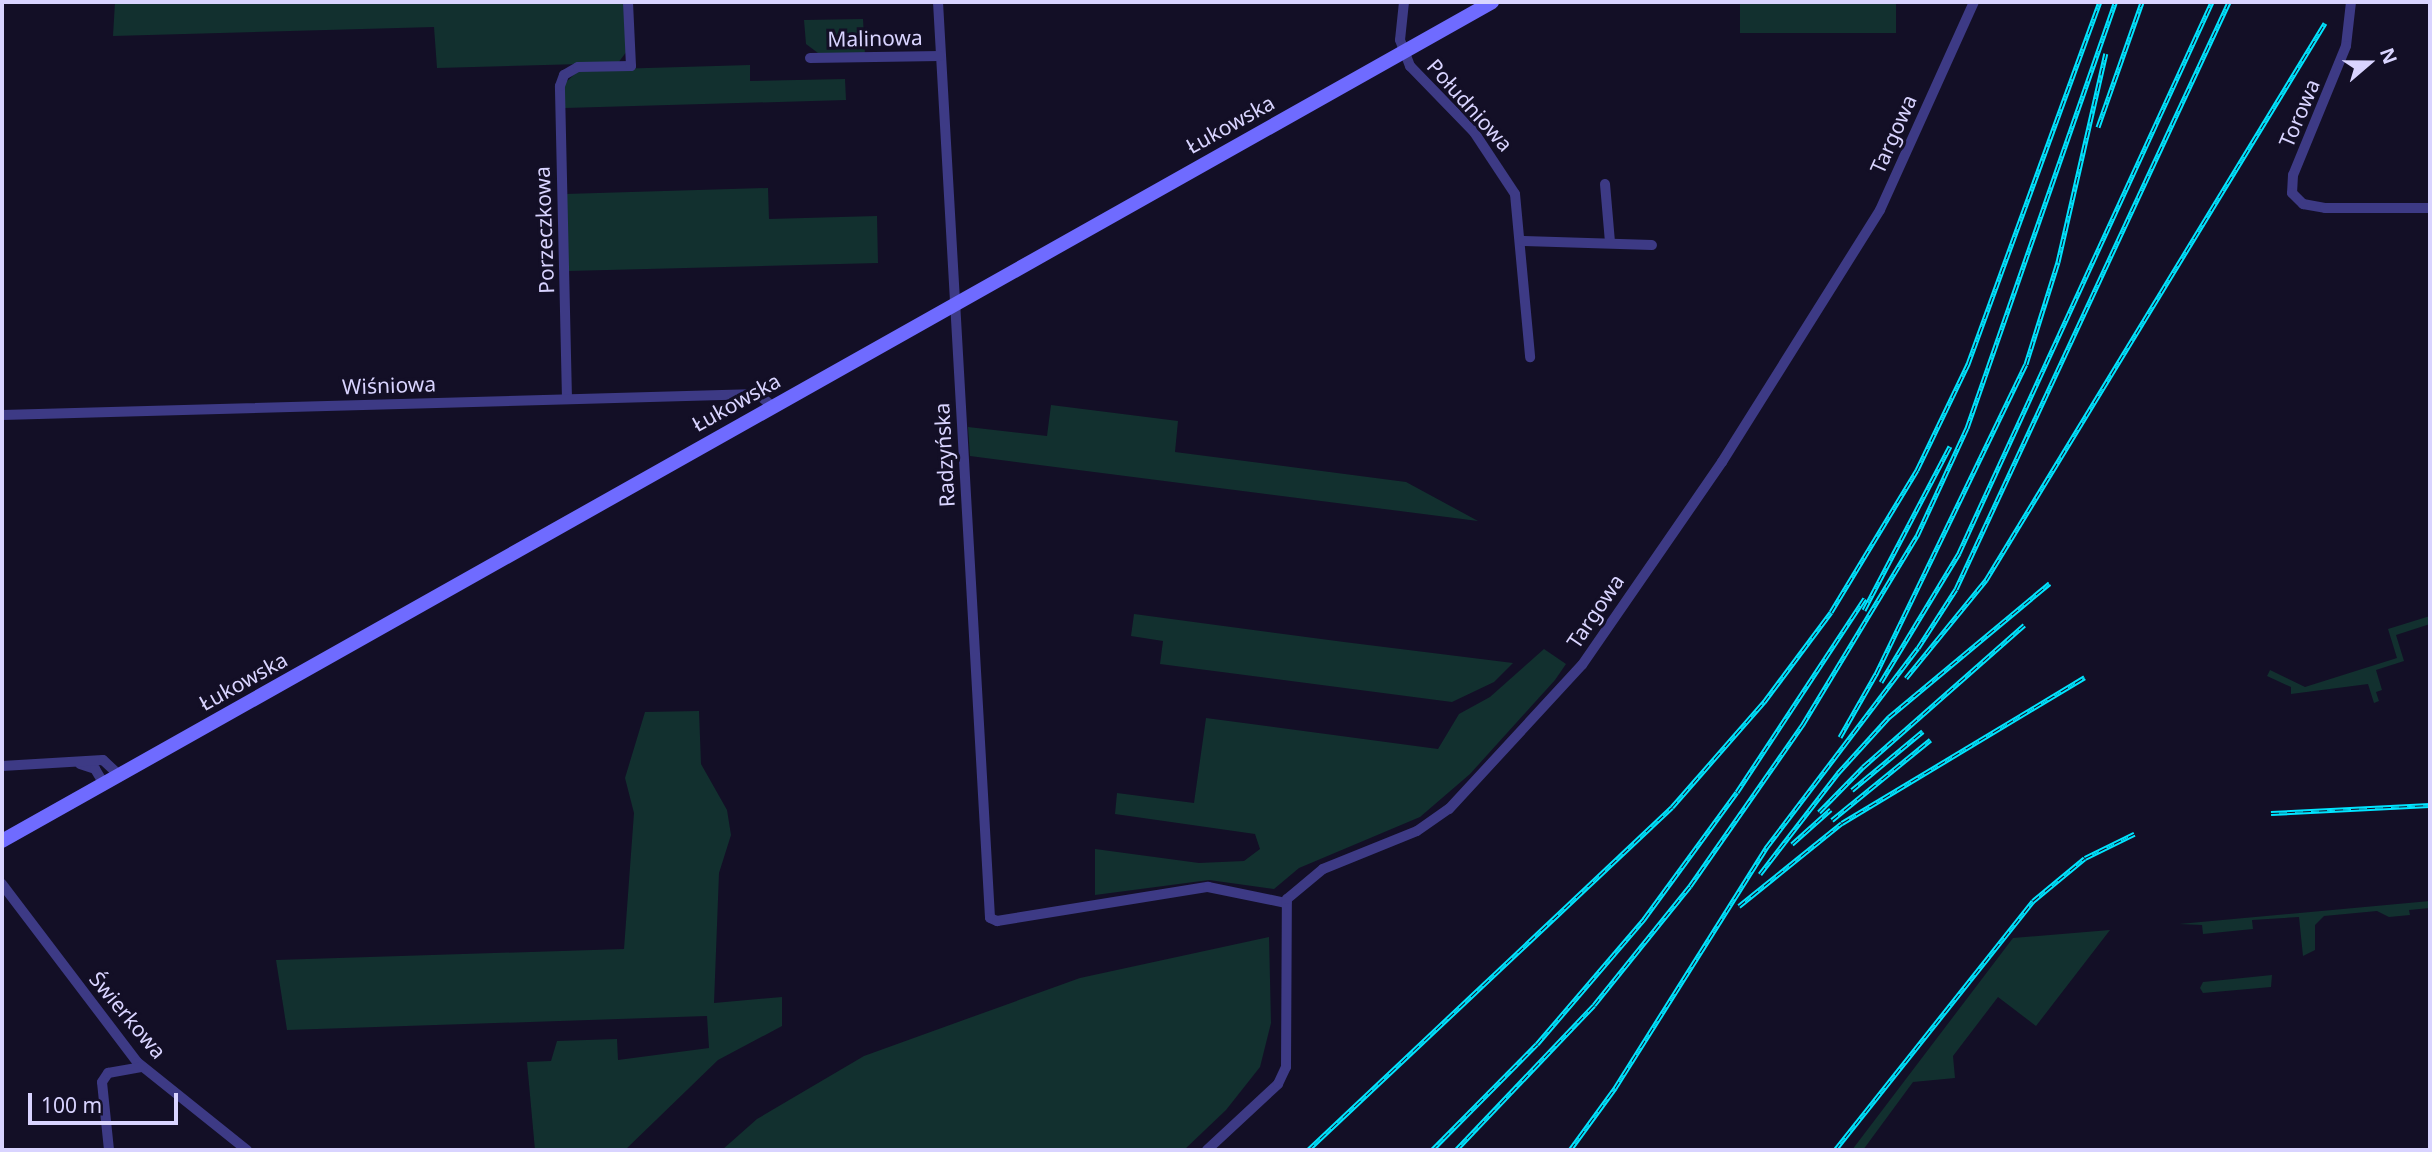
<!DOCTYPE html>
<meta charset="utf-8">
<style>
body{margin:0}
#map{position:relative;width:2432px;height:1152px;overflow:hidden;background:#130f26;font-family:"Noto Sans",sans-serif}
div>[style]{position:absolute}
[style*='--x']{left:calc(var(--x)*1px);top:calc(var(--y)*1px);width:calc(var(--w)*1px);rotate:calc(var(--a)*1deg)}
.green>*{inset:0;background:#12302f;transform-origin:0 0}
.street>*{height:10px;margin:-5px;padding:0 5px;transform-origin:5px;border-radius:5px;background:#3d3a85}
.secondary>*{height:14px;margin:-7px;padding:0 7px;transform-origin:7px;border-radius:7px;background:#6f6bff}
.rail>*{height:5px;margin-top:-2.5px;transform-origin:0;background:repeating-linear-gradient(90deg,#130f26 0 8px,#00e5ff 0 16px);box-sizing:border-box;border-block:2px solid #00e5ff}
span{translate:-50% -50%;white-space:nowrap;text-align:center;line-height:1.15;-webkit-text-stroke:6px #130f26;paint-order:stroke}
.street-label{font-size:21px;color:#d9d4ff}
.frame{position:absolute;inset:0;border:4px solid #d9d4ff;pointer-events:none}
.north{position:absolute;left:2334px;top:28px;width:70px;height:70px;-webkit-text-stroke:5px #130f26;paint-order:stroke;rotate:70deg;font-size:19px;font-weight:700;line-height:28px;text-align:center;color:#d9d4ff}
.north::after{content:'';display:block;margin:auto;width:24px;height:32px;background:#d9d4ff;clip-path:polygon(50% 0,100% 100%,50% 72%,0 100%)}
.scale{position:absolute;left:28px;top:1093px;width:150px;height:32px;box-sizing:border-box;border:4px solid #d9d4ff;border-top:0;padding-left:9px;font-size:21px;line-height:24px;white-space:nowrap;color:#d9d4ff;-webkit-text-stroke:5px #130f26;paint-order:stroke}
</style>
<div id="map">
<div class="green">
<div style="clip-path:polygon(115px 2px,625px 2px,627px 51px,618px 63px,437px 68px,434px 27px,113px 36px)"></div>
<div style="left:1740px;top:2px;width:156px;height:31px"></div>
<div style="clip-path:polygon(863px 19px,865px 55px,818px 53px,806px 44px,804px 20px)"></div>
<div style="clip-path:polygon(750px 65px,750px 81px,845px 79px,846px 100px,565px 108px,564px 84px,579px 70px)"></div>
<div style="clip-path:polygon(768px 188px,769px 219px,877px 216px,878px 263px,568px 271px,565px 194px)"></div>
<div style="clip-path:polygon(1051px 405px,1178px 421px,1175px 452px,1406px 482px,1478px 521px,970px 456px,968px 427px,1047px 436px)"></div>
<div style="clip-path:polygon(1134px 614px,1344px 642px,1513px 663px,1494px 682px,1452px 702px,1160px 664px,1163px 641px,1131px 636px)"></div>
<div style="clip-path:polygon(2430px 616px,2430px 624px,2396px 635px,2404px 661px,2376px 670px,2382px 690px,2376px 692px,2379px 701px,2374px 703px,2368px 684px,2291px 694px,2291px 687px,2267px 676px,2270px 670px,2305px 687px,2397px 658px,2388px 629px)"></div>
<div style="clip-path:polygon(1544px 649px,1566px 664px,1555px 680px,1470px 774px,1420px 817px,1299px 868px,1274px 889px,1209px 880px,1095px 895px,1095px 849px,1199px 863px,1244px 861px,1260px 849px,1255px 834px,1115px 814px,1117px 793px,1194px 803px,1206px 718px,1438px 749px,1459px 714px,1490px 697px)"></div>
<div style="clip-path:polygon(699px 711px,701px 764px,727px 810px,731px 835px,719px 873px,714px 1003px,782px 997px,782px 1026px,718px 1060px,625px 1150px,535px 1150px,527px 1062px,551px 1061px,557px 1041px,617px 1039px,618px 1060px,709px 1048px,707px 1016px,287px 1030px,276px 960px,624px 949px,634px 813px,625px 778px,645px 712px)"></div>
<div style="clip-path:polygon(2430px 901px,2430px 908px,2409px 910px,2410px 915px,2389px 917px,2377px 911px,2324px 916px,2315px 925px,2315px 950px,2303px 956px,2299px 917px,2252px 920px,2253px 929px,2203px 934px,2202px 925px,2179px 924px)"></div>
<div style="clip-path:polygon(2110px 930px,2036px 1026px,1998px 997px,1953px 1056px,1955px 1078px,1913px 1082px,1863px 1150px,1852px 1150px,2013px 938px)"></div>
<div style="clip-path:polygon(1269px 937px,1271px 1023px,1260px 1067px,1226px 1110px,1184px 1150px,722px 1150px,757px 1119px,864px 1056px,1080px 978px)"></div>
<div style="clip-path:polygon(2272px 975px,2271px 987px,2203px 993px,2200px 988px,2203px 982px)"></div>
</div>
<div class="street">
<div style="--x:938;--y:2;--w:917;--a:86.75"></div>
<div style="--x:990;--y:918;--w:8;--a:23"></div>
<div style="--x:997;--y:921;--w:214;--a:-9.2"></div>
<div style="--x:1208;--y:887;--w:80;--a:11.6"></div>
<div style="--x:1404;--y:2;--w:38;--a:96"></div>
<div style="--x:1400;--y:40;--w:28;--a:69"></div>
<div style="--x:1410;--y:66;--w:92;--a:45.9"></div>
<div style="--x:1474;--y:132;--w:74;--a:56.5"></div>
<div style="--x:1515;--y:194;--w:164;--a:84.7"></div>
<div style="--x:2351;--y:2;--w:44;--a:96.5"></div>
<div style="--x:2346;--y:46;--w:139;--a:112.3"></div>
<div style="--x:2293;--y:175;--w:18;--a:93"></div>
<div style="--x:2292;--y:193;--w:16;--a:45"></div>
<div style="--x:2303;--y:204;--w:22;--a:10"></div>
<div style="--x:2325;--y:208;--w:105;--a:0"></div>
<div style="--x:810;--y:58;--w:130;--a:-0.9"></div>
<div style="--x:1605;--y:184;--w:58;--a:85.1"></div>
<div style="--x:1522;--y:241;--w:130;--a:1.8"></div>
<div style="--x:567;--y:399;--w:313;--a:-91.3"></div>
<div style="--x:560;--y:86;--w:12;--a:-70"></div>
<div style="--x:564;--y:75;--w:16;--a:-30"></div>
<div style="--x:578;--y:67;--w:53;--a:-1.1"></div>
<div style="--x:631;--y:66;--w:64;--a:-92.7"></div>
<div style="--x:2;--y:415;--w:756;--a:-1.59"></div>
<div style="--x:758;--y:394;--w:18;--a:41"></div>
<div style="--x:80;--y:764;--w:16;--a:18"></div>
<div style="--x:95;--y:769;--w:17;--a:59"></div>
<div style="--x:2;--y:766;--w:101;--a:-3.4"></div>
<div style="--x:103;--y:760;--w:22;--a:43"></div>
<div style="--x:2;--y:884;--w:223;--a:52.8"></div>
<div style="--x:137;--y:1062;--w:141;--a:38.7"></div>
<div style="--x:109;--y:1150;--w:68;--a:-95.9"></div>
<div style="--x:102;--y:1082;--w:11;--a:-56"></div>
<div style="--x:108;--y:1073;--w:35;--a:-10"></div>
<div style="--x:1207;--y:1150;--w:97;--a:-42.9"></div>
<div style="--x:1278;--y:1084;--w:19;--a:-65"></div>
<div style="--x:1286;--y:1067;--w:168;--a:-89.7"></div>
<div style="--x:1287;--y:899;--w:47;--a:-39.8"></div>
<div style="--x:1323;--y:869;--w:101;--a:-22"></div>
<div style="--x:1417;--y:831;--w:39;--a:-35"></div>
<div style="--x:1449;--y:809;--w:196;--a:-47.3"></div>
<div style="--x:1582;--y:665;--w:247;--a:-55.4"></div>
<div style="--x:1722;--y:462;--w:297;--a:-57.9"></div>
<div style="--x:1880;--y:210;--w:228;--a:-65.7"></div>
</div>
<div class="secondary">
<div style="--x:2;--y:841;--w:1710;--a:-29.38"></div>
</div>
<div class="rail">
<div style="--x:2098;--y:127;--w:133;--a:-70.6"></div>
<div style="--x:1864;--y:610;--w:185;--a:-62.3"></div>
<div style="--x:1906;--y:678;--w:127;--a:-50.8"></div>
<div style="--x:1986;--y:580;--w:652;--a:-58.67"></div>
<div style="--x:1881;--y:682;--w:151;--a:-58.8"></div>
<div style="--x:1959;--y:553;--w:606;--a:-65.34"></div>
<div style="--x:1840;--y:737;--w:73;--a:-60.3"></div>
<div style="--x:1876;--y:674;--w:344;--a:-64.2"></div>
<div style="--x:2026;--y:364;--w:107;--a:-72.6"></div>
<div style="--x:2058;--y:262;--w:214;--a:-77.1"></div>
<div style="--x:1852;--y:790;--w:92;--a:-39.7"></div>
<div style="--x:1819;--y:812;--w:63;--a:-45.6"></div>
<div style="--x:1863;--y:767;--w:215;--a:-41.4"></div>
<div style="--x:2271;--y:813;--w:159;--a:-2.9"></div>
<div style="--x:1832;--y:820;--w:127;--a:-39.2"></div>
<div style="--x:1792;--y:844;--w:52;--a:-41.9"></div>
<div style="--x:1760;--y:874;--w:128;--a:-52.3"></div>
<div style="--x:1838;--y:773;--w:76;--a:-47.7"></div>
<div style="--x:1889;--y:717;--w:209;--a:-39.8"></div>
<div style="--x:1739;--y:906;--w:132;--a:-38.9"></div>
<div style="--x:1842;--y:823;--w:283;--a:-31"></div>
<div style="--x:1308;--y:1150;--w:500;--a:-43.3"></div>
<div style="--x:1672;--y:807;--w:140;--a:-48.8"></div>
<div style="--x:1764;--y:702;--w:112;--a:-53.3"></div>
<div style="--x:1831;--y:612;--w:166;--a:-58.8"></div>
<div style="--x:1917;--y:470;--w:118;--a:-64.3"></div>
<div style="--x:1968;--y:364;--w:385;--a:-70"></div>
<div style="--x:1432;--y:1150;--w:149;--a:-45.3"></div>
<div style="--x:1537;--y:1044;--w:165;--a:-49.4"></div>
<div style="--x:1644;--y:919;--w:157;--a:-53.8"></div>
<div style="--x:1737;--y:792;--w:232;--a:-56.6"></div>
<div style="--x:1456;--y:1150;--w:200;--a:-46.4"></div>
<div style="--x:1594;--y:1005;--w:153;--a:-51.1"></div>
<div style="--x:1690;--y:886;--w:198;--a:-55.1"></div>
<div style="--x:1803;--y:724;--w:220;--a:-58.8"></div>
<div style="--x:1917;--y:536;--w:119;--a:-65.2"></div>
<div style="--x:1967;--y:428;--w:451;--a:-70.8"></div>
<div style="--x:1570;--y:1150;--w:77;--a:-54"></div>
<div style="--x:1615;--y:1088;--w:284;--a:-57.8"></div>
<div style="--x:1766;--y:848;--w:251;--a:-52.8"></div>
<div style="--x:1918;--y:648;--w:70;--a:-57.2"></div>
<div style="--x:1956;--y:589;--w:647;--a:-65.06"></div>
<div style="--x:1835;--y:1150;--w:318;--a:-51.5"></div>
<div style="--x:2033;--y:901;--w:67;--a:-39.6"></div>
<div style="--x:2085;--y:858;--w:55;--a:-26.1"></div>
</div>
<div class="street-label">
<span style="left:875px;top:38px;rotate:-1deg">Malinowa</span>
<span style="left:1470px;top:105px;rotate:48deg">Południowa</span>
<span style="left:2299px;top:113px;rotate:-67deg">Torowa</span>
<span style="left:1230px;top:124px;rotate:-29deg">Łukowska</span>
<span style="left:1893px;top:134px;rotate:-66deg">Targowa</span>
<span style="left:544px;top:230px;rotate:-92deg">Porzeczkowa</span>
<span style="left:389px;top:385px;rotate:-2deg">Wiśniowa</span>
<span style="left:736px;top:402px;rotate:-29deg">Łukowska</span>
<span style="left:944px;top:455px;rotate:-93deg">Radzyńska</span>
<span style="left:1595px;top:611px;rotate:-56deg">Targowa</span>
<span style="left:243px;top:681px;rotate:-29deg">Łukowska</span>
<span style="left:128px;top:1015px;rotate:50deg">Świerkowa</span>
</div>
<div class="frame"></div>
<div class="north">N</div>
<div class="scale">100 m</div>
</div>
